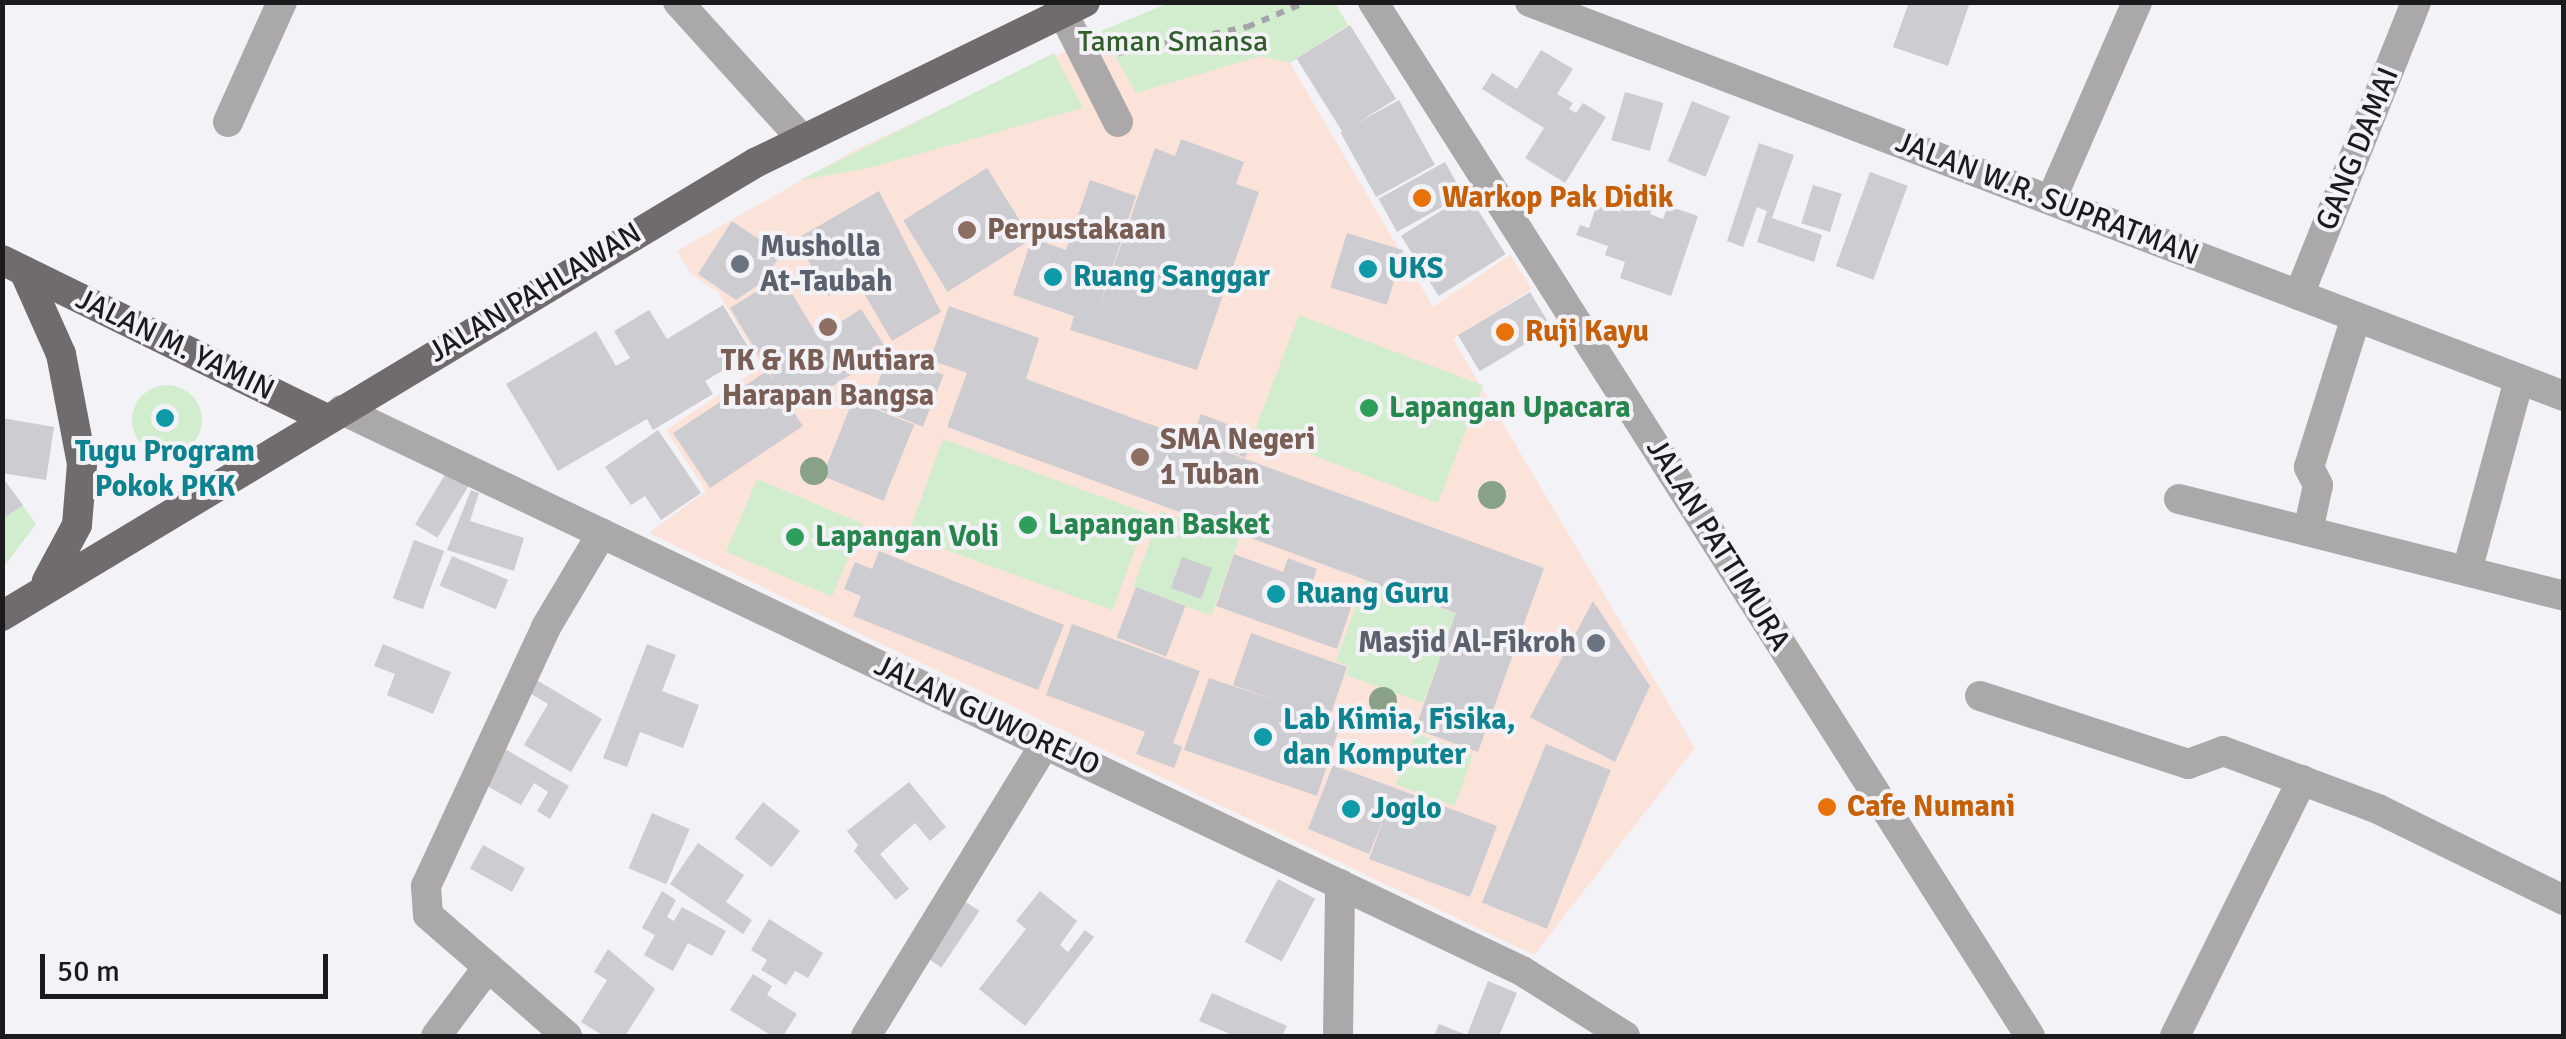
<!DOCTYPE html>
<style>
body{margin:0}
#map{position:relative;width:2566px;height:1039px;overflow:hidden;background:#f3f2f7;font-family:Signika,sans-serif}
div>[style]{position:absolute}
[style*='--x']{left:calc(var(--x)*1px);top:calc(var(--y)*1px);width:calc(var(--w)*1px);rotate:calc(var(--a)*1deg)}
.education>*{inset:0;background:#fce3da}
.green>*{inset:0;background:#d2edcd;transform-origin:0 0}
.round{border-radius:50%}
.building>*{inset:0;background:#cdccd1;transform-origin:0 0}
.path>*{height:6px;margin-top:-3px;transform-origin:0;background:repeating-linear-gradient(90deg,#a5a4a8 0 8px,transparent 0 16px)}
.minor>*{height:30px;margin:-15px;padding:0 15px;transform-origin:15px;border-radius:15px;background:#aba8a9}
.major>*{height:30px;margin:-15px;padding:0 15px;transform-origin:15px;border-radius:15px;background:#706b6c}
.trees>*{width:28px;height:28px;margin:-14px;border-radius:50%;background:#89a287}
.dots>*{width:28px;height:28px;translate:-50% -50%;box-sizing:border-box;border:5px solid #f3f2f7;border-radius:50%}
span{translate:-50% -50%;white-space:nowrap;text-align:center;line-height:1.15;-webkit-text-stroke:8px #f3f2f7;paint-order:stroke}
.park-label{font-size:30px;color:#32602c}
.street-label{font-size:30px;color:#1b1a1c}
.food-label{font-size:30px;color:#c56008;font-weight:700}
.left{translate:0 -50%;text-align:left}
.education-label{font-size:30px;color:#785e54;font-weight:700}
.worship-label{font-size:30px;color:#5b616d;font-weight:700}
.right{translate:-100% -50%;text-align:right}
.culture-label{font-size:30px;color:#0d838f;font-weight:700}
.leisure-label{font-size:30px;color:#27864d;font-weight:700}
.frame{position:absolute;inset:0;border:5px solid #1b1a1c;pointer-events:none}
.scale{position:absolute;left:40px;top:954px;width:288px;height:45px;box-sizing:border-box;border:5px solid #1b1a1c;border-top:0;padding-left:12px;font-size:30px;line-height:35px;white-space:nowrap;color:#1b1a1c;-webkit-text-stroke:8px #f3f2f7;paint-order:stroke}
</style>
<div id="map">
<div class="education">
<div style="clip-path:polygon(1335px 3px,1348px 25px,1290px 63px,1433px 307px,1510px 255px,1532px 289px,1453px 339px,1695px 748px,1534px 955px,649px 533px,706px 491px,666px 430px,761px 366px,718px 292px,691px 274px,677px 251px,853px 151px,1166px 4px)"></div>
</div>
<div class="green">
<div style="clip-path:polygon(1171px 2px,1335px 3px,1348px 25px,1290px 63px,1261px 56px,1136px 93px,1101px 31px)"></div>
<div style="clip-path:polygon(1054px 53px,1083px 108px,865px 169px,800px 180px)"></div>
<div style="left:1299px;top:315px;width:197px;height:126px;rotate:21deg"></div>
<div class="round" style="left:132px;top:385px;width:70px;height:70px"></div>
<div style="left:943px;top:439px;width:218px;height:103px;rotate:20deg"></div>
<div style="clip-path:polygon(2px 477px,36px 524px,3px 568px,2px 568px)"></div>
<div style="left:757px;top:479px;width:115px;height:79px;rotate:23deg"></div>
<div style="left:1161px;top:511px;width:83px;height:81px;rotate:20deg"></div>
<div style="clip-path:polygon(1365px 580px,1456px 614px,1423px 703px,1346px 675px,1349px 666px,1336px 661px)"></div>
<div style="left:1415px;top:733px;width:62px;height:55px;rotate:20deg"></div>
</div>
<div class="building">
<div style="clip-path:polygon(1909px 2px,1970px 2px,1948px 66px,1893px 47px)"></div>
<div style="left:1350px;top:25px;width:87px;height:63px;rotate:58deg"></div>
<div style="clip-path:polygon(1541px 50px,1573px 69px,1557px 94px,1573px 103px,1569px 109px,1576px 113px,1583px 103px,1606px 117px,1565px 183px,1525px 158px,1544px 128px,1482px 89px,1492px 73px,1517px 89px)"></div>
<div style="left:1625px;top:92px;width:40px;height:50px;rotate:16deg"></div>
<div style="left:1399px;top:100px;width:74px;height:67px;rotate:61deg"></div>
<div style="left:1692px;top:101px;width:41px;height:65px;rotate:22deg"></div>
<div style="clip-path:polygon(1181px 139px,1244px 162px,1236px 184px,1259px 192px,1197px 370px,1070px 330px,1074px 316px,1013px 295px,1032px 238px,1066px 250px,1090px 180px,1136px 196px,1096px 316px,1155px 148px,1175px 156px)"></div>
<div style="clip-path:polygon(1759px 143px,1794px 155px,1772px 218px,1822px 235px,1814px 262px,1757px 242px,1767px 211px,1757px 207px,1743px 247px,1727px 241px)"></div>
<div style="left:1445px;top:162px;width:38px;height:76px;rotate:61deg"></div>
<div style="left:987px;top:168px;width:84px;height:99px;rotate:58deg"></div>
<div style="left:1870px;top:172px;width:40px;height:100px;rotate:20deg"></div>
<div style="left:1813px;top:185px;width:30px;height:40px;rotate:17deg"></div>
<div style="clip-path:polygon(1628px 190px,1655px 199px,1650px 214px,1663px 219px,1668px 206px,1698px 216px,1671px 296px,1620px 278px,1625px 262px,1605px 255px,1608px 246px,1576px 235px,1580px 225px,1589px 228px,1597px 204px,1620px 212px)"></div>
<div style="clip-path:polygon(879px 191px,941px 312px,892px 341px,856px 280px,828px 296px,796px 239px)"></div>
<div style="left:1468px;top:194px;width:71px;height:79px;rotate:58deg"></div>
<div style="clip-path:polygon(732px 221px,781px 254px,764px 281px,736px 300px,698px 274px)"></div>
<div style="left:1347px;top:233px;width:59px;height:57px;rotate:17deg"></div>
<div style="clip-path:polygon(781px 276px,818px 336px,861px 309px,888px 351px,793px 411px,803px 426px,710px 488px,673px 433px,767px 371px,775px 382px,730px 308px)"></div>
<div style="left:1530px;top:292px;width:42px;height:84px;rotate:59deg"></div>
<div style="clip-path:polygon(723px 305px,752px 353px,705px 381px,713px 394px,653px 430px,647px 419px,558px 471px,506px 384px,596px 331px,616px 366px,630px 358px,614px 331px,649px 310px,667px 339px)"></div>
<div style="clip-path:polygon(949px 306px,1039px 338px,1026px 379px,1544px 568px,1478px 752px,1415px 729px,1456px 613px,947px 427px,967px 373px,930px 360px)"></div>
<div style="left:890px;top:353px;width:58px;height:56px;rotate:22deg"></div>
<div style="left:853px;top:400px;width:66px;height:82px;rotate:22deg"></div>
<div style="left:1201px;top:414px;width:57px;height:25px;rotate:21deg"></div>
<div style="clip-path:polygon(2px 418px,54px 427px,46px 480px,2px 473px)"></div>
<div style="clip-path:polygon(658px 430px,701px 493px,661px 520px,645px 496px,631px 505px,605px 467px)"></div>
<div style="left:446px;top:473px;width:26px;height:60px;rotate:31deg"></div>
<div style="clip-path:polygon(2px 477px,23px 505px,2px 519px)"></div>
<div style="clip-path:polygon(471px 490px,479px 493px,470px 521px,524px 538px,514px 571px,447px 550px)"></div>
<div style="left:414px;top:540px;width:32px;height:62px;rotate:20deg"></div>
<div style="clip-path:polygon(879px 551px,1064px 625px,1038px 690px,853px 616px,861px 596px,844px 589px,855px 562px,872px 569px)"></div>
<div style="clip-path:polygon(1234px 554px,1283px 572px,1288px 558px,1317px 569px,1311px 586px,1353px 602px,1337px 649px,1216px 606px)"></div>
<div style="left:452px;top:556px;width:61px;height:32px;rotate:23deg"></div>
<div style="left:1182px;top:557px;width:32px;height:33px;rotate:20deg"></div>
<div style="left:1136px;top:587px;width:53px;height:54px;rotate:21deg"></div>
<div style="clip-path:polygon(1593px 601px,1650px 686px,1615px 762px,1530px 717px)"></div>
<div style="clip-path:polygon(1072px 624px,1200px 671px,1173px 743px,1182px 747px,1174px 768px,1136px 754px,1145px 732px,1046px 695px)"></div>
<div style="clip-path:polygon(1251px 633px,1347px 667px,1329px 719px,1341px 723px,1317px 796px,1184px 750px,1209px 678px,1283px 703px,1233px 685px)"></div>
<div style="clip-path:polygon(383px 644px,451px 672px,433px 714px,387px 695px,395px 674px,374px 666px)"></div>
<div style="clip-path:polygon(647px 644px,676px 655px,662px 691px,699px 705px,683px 748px,640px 732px,627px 767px,603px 758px)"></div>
<div style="clip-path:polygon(530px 676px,602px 719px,571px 772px,524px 745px,548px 704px,523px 689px)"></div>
<div style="left:1546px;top:744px;width:70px;height:171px;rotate:22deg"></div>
<div style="clip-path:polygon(498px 745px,569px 786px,550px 819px,537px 811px,548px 792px,534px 783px,521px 805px,478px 781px)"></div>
<div style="clip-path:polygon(1333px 765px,1497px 826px,1470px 897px,1369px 859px,1385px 815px,1369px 854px,1308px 829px)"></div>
<div style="clip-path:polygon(909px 782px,946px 827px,930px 841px,915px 823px,880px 854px,909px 889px,896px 900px,854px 851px,858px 845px,847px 831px)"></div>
<div style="left:763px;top:802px;width:47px;height:46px;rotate:38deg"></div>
<div style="left:652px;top:813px;width:41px;height:60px;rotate:23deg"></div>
<div style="clip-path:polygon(698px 843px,744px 875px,726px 902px,752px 920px,743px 934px,670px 884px)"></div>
<div style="left:483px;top:845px;width:48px;height:27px;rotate:29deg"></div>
<div style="left:1278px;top:879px;width:42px;height:71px;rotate:28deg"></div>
<div style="clip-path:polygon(662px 891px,676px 900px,667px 917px,674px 921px,682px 907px,726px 931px,712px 956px,688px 943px,673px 971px,644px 955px,655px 935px,642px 928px)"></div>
<div style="clip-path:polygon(1040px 891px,1077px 921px,1060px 945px,1068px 952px,1085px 930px,1094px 937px,1025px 1026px,979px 989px,1026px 929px,1016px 921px)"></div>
<div style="left:957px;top:896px;width:27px;height:68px;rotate:34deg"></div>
<div style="clip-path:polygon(769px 919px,823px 953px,808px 978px,795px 971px,786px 985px,761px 970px,767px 960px,751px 950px)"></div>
<div style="clip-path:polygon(608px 949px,655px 989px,625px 1036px,604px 1036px,581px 1022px,607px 980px,594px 972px)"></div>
<div style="clip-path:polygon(753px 974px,772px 986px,767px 995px,797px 1014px,783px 1036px,772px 1036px,730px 1010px)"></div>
<div style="clip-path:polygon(1488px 981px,1517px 993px,1499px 1036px,1434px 1036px,1439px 1024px,1467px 1035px)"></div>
<div style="clip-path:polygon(1212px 993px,1287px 1026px,1282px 1036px,1235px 1036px,1199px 1021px)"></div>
</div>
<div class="path">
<div style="--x:1118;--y:53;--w:132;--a:-11.4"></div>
<div style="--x:1247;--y:27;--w:64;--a:-23"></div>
</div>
<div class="minor">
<div style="--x:678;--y:2;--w:183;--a:47.9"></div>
<div style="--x:1373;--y:2;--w:1225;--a:57.57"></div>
<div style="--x:1530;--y:2;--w:1107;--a:20.86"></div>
<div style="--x:1063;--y:13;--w:122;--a:63.2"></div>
<div style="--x:228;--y:122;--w:132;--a:-65.8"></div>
<div style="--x:2051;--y:200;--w:216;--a:-66.5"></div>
<div style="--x:2299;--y:295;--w:315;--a:-68.2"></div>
<div style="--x:342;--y:410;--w:1307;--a:25.43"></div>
<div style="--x:1522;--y:971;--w:122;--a:32.3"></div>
<div style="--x:2179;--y:499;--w:397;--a:14.1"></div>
<div style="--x:2308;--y:531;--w:47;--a:-77.7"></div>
<div style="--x:2318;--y:485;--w:20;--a:-117"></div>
<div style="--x:2309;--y:467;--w:157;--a:-72.6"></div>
<div style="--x:2467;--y:571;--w:199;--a:-74.8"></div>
<div style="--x:1980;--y:696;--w:219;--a:18.1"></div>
<div style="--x:2188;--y:764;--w:37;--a:-20"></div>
<div style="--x:2223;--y:751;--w:165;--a:20.5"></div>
<div style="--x:2378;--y:809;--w:207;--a:26.1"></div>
<div style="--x:488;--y:967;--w:105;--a:41.1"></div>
<div style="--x:436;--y:1036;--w:86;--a:-53"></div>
<div style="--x:488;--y:967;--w:79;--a:-139.1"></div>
<div style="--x:428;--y:915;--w:29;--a:-94"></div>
<div style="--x:426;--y:886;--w:285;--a:-65.1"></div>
<div style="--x:546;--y:627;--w:109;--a:-59.2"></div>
<div style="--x:866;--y:1036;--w:342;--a:-58.5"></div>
<div style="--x:1338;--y:1036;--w:152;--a:-89.2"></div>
<div style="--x:2175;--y:1036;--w:286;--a:-63.6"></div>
</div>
<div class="major">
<div style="--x:2;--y:260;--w:361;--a:26.1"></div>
<div style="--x:24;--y:271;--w:91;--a:66"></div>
<div style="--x:61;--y:354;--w:112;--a:79.2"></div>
<div style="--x:82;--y:464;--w:61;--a:94.7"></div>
<div style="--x:77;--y:525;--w:64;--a:118.2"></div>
<div style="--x:2;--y:616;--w:879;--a:-31.03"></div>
<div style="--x:755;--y:163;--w:367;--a:-26"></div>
</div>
<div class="trees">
<div style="left:814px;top:471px"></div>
<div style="left:1492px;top:495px"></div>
<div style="left:1383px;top:701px"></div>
</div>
<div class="dots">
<div style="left:1422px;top:198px;background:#e8710a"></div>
<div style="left:967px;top:230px;background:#8d6e63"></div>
<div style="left:740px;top:264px;background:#6b7280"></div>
<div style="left:1368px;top:269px;background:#0f9aa8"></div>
<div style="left:1053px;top:277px;background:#0f9aa8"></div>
<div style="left:828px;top:327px;background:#8d6e63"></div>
<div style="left:1505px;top:332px;background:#e8710a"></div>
<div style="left:1369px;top:408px;background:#2e9e5b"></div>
<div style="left:165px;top:418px;background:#0f9aa8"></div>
<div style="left:1140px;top:457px;background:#8d6e63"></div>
<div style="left:1028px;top:525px;background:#2e9e5b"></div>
<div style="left:795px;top:537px;background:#2e9e5b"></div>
<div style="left:1276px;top:594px;background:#0f9aa8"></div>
<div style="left:1596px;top:643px;background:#6b7280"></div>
<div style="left:1263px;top:737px;background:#0f9aa8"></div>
<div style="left:1827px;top:807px;background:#e8710a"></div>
<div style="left:1351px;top:809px;background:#0f9aa8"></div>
</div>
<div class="park-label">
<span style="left:1173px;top:42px">Taman Smansa</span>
</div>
<div class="street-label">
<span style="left:2358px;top:149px;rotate:-68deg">GANG DAMAI</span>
<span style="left:2047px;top:199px;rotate:21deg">JALAN W.R. SUPRATMAN</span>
<span style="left:535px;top:293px;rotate:-31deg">JALAN PAHLAWAN</span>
<span style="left:175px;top:345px;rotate:26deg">JALAN M. YAMIN</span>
<span style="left:1718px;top:545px;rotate:58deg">JALAN PATTIMURA</span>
<span style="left:987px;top:716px;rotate:25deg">JALAN GUWOREJO</span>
</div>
<div class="food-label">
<span class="left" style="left:1442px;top:198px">Warkop Pak Didik</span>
<span class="left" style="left:1525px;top:332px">Ruji Kayu</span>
<span class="left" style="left:1847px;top:807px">Cafe Numani</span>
</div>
<div class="education-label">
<span class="left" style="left:987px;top:230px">Perpustakaan</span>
<span style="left:828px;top:378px">TK &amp; KB Mutiara<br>Harapan Bangsa</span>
<span class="left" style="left:1160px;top:457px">SMA Negeri<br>1 Tuban</span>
</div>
<div class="worship-label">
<span class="left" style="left:760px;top:264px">Musholla<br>At-Taubah</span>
<span class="right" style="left:1576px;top:643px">Masjid Al-Fikroh</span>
</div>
<div class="culture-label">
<span class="left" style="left:1388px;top:269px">UKS</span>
<span class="left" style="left:1073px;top:277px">Ruang Sanggar</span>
<span style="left:165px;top:469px">Tugu Program<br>Pokok PKK</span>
<span class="left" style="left:1296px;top:594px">Ruang Guru</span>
<span class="left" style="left:1283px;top:737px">Lab Kimia, Fisika,<br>dan Komputer</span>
<span class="left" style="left:1371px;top:809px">Joglo</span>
</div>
<div class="leisure-label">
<span class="left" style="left:1389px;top:408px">Lapangan Upacara</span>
<span class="left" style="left:1048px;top:525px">Lapangan Basket</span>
<span class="left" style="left:815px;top:537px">Lapangan Voli</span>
</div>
<div class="frame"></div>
<div class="scale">50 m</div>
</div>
